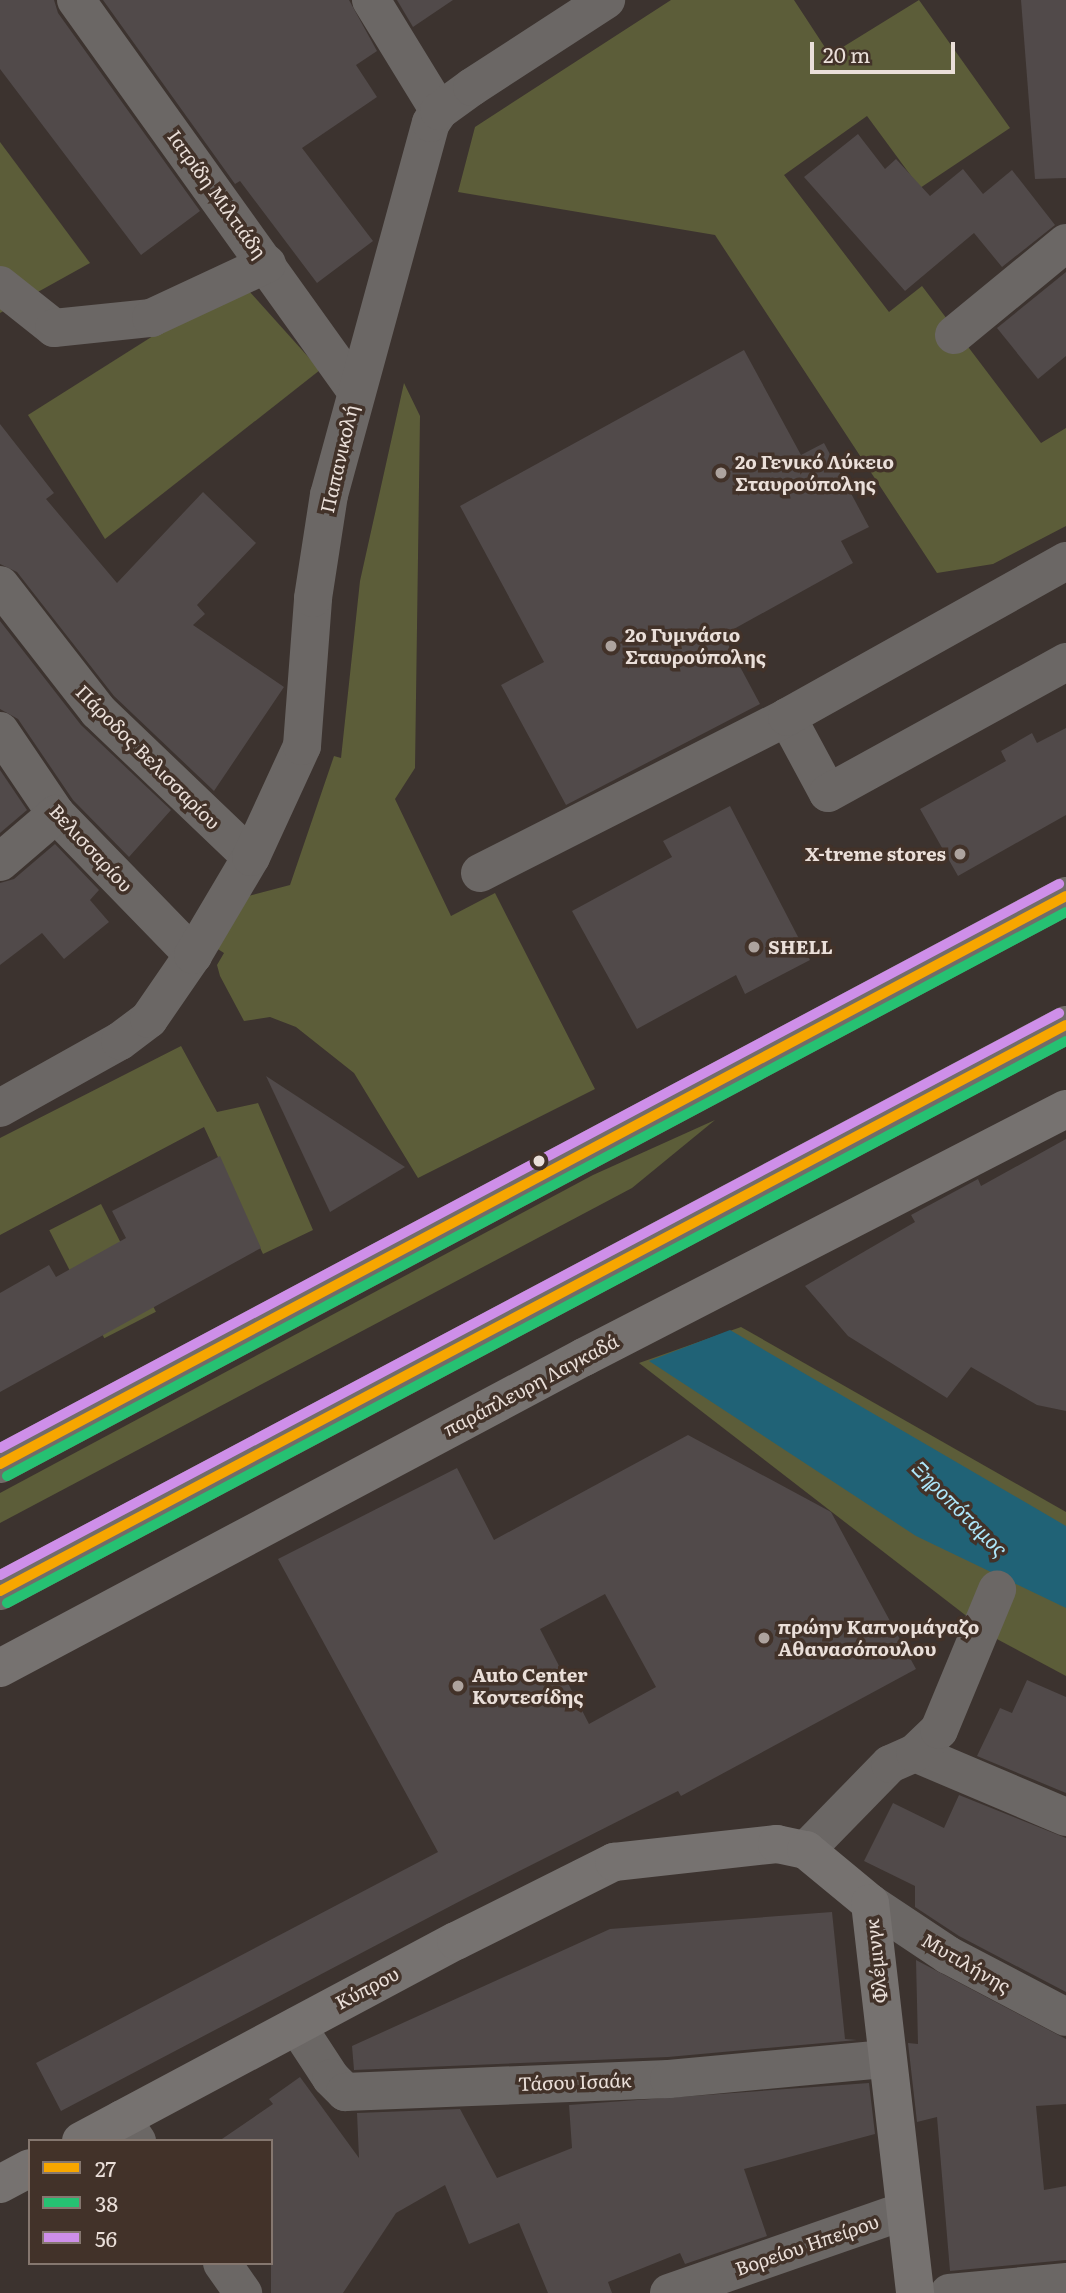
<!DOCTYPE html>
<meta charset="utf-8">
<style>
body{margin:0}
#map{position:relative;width:1066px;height:2293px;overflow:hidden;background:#3c332f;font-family:Literata,serif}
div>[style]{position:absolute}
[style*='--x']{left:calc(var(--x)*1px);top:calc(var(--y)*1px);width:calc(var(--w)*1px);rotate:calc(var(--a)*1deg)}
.green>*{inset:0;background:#5c5d39;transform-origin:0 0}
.water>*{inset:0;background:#206276}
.building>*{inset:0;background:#514a4a}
.street>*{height:38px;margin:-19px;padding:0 19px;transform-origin:19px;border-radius:19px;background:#6b6765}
.secondary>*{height:38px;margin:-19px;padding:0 19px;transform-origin:19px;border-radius:19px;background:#767270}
.highway>*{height:38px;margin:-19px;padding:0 19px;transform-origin:19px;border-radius:19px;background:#726c69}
.bus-1>*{height:10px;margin:-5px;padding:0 5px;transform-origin:5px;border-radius:5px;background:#f7a600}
.bus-2>*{height:10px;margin:-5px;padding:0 5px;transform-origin:5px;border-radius:5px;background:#26c172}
.bus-3>*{height:10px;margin:-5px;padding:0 5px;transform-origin:5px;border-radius:5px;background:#ce8fe9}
.dots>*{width:19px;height:19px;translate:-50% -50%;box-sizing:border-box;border:4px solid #423229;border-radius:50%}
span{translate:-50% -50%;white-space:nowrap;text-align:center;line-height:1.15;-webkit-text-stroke:7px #423229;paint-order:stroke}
.street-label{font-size:19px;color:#eadfd9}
.poi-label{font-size:19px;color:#eadfd9;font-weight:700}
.left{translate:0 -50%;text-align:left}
.right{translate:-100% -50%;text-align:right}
.water-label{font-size:21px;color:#ade6fa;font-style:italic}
.legend{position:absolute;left:28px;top:2139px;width:245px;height:126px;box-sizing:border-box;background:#423229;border:2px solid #85776f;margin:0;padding:9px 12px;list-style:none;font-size:21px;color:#eadfd9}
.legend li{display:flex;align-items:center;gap:14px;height:35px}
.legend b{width:35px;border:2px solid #85776f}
.scale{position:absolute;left:810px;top:42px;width:145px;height:32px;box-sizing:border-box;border:4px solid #eadfd9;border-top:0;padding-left:9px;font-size:21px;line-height:24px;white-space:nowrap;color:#eadfd9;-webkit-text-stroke:5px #423229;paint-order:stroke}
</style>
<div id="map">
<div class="green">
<div style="clip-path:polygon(671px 0,794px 0,830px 55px,919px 0,1010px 128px,920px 188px,867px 116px,784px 175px,889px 312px,922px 286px,1041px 443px,1066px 428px,1066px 526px,993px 564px,937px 573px,715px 235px,458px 192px,475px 127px)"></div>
<div style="clip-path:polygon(0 142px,90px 263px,0 313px)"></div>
<div style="clip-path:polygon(240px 281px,320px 370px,105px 539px,28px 415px)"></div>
<div style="clip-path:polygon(404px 383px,420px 416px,415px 768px,395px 799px,451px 916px,495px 893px,595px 1089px,418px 1178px,354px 1073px,296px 1027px,270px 1017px,244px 1021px,220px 976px,217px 965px,224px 953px,210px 944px,237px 899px,290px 885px,334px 756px,341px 758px,360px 581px)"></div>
<div style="clip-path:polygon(181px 1046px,217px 1112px,258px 1103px,313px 1230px,263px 1254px,204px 1127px,0 1235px,0 1138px)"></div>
<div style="clip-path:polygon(715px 1120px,632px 1188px,0 1523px,0 1493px,593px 1175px)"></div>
<div style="left:101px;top:1204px;width:121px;height:58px;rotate:63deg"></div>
<div style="clip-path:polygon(741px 1327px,1066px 1512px,1066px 1676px,995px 1638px,639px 1363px)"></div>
</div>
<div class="water">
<div style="clip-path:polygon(730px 1330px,1066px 1526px,1066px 1608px,916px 1536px,649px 1361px)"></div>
</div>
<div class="building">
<div style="clip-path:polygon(0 0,54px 0,58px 13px,200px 211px,141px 255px,0 69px)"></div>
<div style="clip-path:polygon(103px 0,349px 0,377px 51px,356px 65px,377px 97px,302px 148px,373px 241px,317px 283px,240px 181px,235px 184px)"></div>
<div style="clip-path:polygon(397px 0,453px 0,413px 27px)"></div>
<div style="clip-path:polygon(1021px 0,1066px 0,1066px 178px,1035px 179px)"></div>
<div style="clip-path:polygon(858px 134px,885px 169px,896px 159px,930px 196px,963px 169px,983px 194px,1012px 170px,1055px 225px,1002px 267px,974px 233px,905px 291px,804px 177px)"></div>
<div style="clip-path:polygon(1066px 272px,1066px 356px,1038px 379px,997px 328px)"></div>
<div style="clip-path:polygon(744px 350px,801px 455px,824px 443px,869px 527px,841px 541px,853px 563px,723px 635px,760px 704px,566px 805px,501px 685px,544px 662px,460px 506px)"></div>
<div style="clip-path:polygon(0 424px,54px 493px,46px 499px,117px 583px,203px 492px,256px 543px,197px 605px,205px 614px,193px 625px,284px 687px,214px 791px,114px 696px,17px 572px,0 564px)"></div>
<div style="clip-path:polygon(0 621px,81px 725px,171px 810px,129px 857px,73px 800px,18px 719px,0 709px)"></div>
<div style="clip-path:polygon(1066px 728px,1066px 815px,958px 876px,920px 809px,1006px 761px,1001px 751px,1032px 733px,1037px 743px)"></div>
<div style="clip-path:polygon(0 770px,27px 810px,0 833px)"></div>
<div style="clip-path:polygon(730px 806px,810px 960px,745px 994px,736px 975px,637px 1029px,572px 911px,672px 857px,663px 841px)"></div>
<div style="clip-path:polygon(55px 844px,99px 890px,90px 900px,109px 922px,64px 959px,42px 933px,0 965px,0 883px,14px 879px)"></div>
<div style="clip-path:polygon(266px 1076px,405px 1167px,330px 1212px)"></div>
<div style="clip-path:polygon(1066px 1139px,1066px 1411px,1037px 1405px,971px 1367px,947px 1398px,848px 1336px,805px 1286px,915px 1222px,911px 1215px,978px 1179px,981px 1186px)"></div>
<div style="clip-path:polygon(220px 1156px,261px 1248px,0 1392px,0 1293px,49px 1265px,56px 1277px,126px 1238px,112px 1211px)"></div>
<div style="clip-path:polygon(evenodd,688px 1435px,831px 1512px,916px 1669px,681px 1796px,678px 1791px,464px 1899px,61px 2111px,36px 2063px,438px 1852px,278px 1559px,457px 1468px,494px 1540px,688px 1435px,605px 1594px,656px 1687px,589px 1724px,540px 1629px,605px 1594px)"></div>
<div style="clip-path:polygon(1027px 1680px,1066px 1697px,1066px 1793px,977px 1756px,1000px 1708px,1012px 1713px)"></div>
<div style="clip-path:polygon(959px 1795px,1066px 1838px,1066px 1992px,959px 1936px,915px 1907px,915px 1886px,864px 1861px,893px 1803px,944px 1828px)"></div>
<div style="clip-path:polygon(832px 1912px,845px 2039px,857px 2040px,668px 2057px,354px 2070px,352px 2046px,610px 1929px)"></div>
<div style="clip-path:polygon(916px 1960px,1066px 2039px,1066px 2104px,1036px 2106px,1044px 2190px,1066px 2186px,1066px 2260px,950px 2271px,937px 2117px,917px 2122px,908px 2043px,918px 2044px)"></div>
<div style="clip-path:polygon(300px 2077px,359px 2158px,357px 2113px,460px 2109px,497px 2178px,572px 2148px,569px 2105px,869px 2083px,875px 2134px,744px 2169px,767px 2236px,685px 2264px,680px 2253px,608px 2282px,612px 2293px,548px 2293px,519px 2223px,469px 2244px,445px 2185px,396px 2213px,343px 2293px,271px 2293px,271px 2141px,219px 2141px,273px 2104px,269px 2099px)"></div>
</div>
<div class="street">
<div style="--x:76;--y:0;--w:480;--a:54.4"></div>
<div style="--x:371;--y:0;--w:130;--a:58.5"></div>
<div style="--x:0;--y:285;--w:69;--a:38.5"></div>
<div style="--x:54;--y:328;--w:98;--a:-5.9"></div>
<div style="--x:151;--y:318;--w:128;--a:-25"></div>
<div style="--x:954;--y:335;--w:145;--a:-39.4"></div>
<div style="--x:0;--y:585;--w:160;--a:52.1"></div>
<div style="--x:98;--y:711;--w:211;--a:43.7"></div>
<div style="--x:787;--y:717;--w:86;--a:61.7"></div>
<div style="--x:828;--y:793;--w:272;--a:-28.8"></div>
<div style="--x:0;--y:731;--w:100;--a:56"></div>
<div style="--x:56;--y:814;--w:197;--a:45.8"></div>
<div style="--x:0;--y:862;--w:74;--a:-40.6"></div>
<div style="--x:480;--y:873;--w:344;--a:-26.9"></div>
<div style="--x:787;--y:717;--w:320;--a:-29.2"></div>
<div style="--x:0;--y:1108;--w:137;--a:-29.2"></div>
<div style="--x:120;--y:1041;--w:36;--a:-37"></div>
<div style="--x:149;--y:1019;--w:78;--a:-55.5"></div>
<div style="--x:193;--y:955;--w:114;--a:-59.4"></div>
<div style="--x:251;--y:857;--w:122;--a:-65.3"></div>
<div style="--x:302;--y:746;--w:148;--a:-85.7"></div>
<div style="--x:313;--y:598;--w:104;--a:-81.2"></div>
<div style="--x:329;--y:495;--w:386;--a:-74.7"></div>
<div style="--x:431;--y:123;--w:14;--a:-56"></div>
<div style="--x:439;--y:111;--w:41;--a:-36"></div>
<div style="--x:472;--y:87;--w:160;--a:-33"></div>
<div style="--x:915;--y:1753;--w:164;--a:23"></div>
<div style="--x:806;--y:1850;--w:120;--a:-45.7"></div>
<div style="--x:890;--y:1764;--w:27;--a:-24"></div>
<div style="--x:915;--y:1753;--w:33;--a:-44"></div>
<div style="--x:939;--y:1730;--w:152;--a:-67.5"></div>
<div style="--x:870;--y:1903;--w:94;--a:33.7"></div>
<div style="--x:948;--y:1955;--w:133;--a:27.7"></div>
<div style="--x:297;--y:2026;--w:62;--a:56.8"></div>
<div style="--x:331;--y:2078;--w:20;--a:45"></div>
<div style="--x:345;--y:2092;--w:324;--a:-2.3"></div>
<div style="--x:669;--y:2079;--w:218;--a:-5.3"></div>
<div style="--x:122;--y:2119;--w:27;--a:56"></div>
<div style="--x:222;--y:2263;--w:37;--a:55"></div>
<div style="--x:669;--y:2293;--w:250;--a:-19.2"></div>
<div style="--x:949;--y:2293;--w:118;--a:-5.4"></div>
</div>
<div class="secondary">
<div style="--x:0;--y:1668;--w:662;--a:-28.04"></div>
<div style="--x:584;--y:1357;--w:542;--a:-27.23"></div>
<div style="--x:81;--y:2141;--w:425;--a:-28.1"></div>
<div style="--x:456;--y:1941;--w:177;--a:-26.6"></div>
<div style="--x:614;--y:1862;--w:164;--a:-6.3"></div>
<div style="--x:777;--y:1844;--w:30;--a:12"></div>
<div style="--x:806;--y:1850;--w:83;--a:39.6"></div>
<div style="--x:870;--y:1903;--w:393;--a:83.4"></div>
<div style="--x:0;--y:2184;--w:34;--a:-28"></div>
</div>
<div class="highway">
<div style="--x:0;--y:1464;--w:1208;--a:-28.05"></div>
<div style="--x:0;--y:1591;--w:1207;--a:-27.97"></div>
</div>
<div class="bus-1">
<div style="--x:0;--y:1464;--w:1208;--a:-28.05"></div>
<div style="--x:0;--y:1591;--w:1207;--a:-27.97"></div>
</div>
<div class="bus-2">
<div style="--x:7;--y:1476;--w:1200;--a:-28.04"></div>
<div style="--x:7;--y:1603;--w:1199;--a:-27.95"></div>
</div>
<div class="bus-3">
<div style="--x:0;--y:1448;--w:1200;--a:-28.04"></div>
<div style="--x:0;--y:1575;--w:1199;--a:-27.95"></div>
</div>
<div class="dots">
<div style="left:721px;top:473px;background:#ada39e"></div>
<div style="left:611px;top:646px;background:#ada39e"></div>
<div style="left:960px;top:854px;background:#ada39e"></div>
<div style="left:754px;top:947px;background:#ada39e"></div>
<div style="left:539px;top:1161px;background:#eadfd9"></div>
<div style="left:764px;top:1638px;background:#ada39e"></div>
<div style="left:458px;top:1686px;background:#ada39e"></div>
</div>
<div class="street-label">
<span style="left:217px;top:194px;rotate:54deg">Ιατρίδη Μιλτιάδη</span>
<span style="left:339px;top:459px;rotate:-77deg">Παπανικολή</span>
<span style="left:148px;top:757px;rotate:45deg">Πάροδος Βελισσαρίου</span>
<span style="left:91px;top:848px;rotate:47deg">Βελισσαρίου</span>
<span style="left:531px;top:1385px;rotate:-28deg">παράπλευρη Λαγκαδά</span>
<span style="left:876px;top:1961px;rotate:-96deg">Φλέμινγκ</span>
<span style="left:966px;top:1963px;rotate:30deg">Μυτιλήνης</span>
<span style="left:367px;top:1988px;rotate:-28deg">Κύπρου</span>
<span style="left:575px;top:2082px;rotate:-2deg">Τάσου Ισαάκ</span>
<span style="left:807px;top:2245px;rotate:-19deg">Βορείου Ηπείρου</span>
</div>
<div class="poi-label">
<span class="left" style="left:735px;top:473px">2ο Γενικό Λύκειο<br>Σταυρούπολης</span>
<span class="left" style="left:625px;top:646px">2ο Γυμνάσιο<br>Σταυρούπολης</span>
<span class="right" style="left:946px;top:854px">X-treme stores</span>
<span class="left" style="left:768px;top:947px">SHELL</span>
<span class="left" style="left:778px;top:1638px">πρώην Καπνομάγαζο<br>Αθανασόπουλου</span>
<span class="left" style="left:472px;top:1686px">Auto Center<br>Κοντεσίδης</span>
</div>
<div class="water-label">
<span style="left:961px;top:1508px;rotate:45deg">Ξηροπόταμος</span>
</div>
<ul class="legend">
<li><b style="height:9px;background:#f7a600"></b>27</li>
<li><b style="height:9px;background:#26c172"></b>38</li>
<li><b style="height:9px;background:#ce8fe9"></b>56</li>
</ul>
<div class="scale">20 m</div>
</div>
